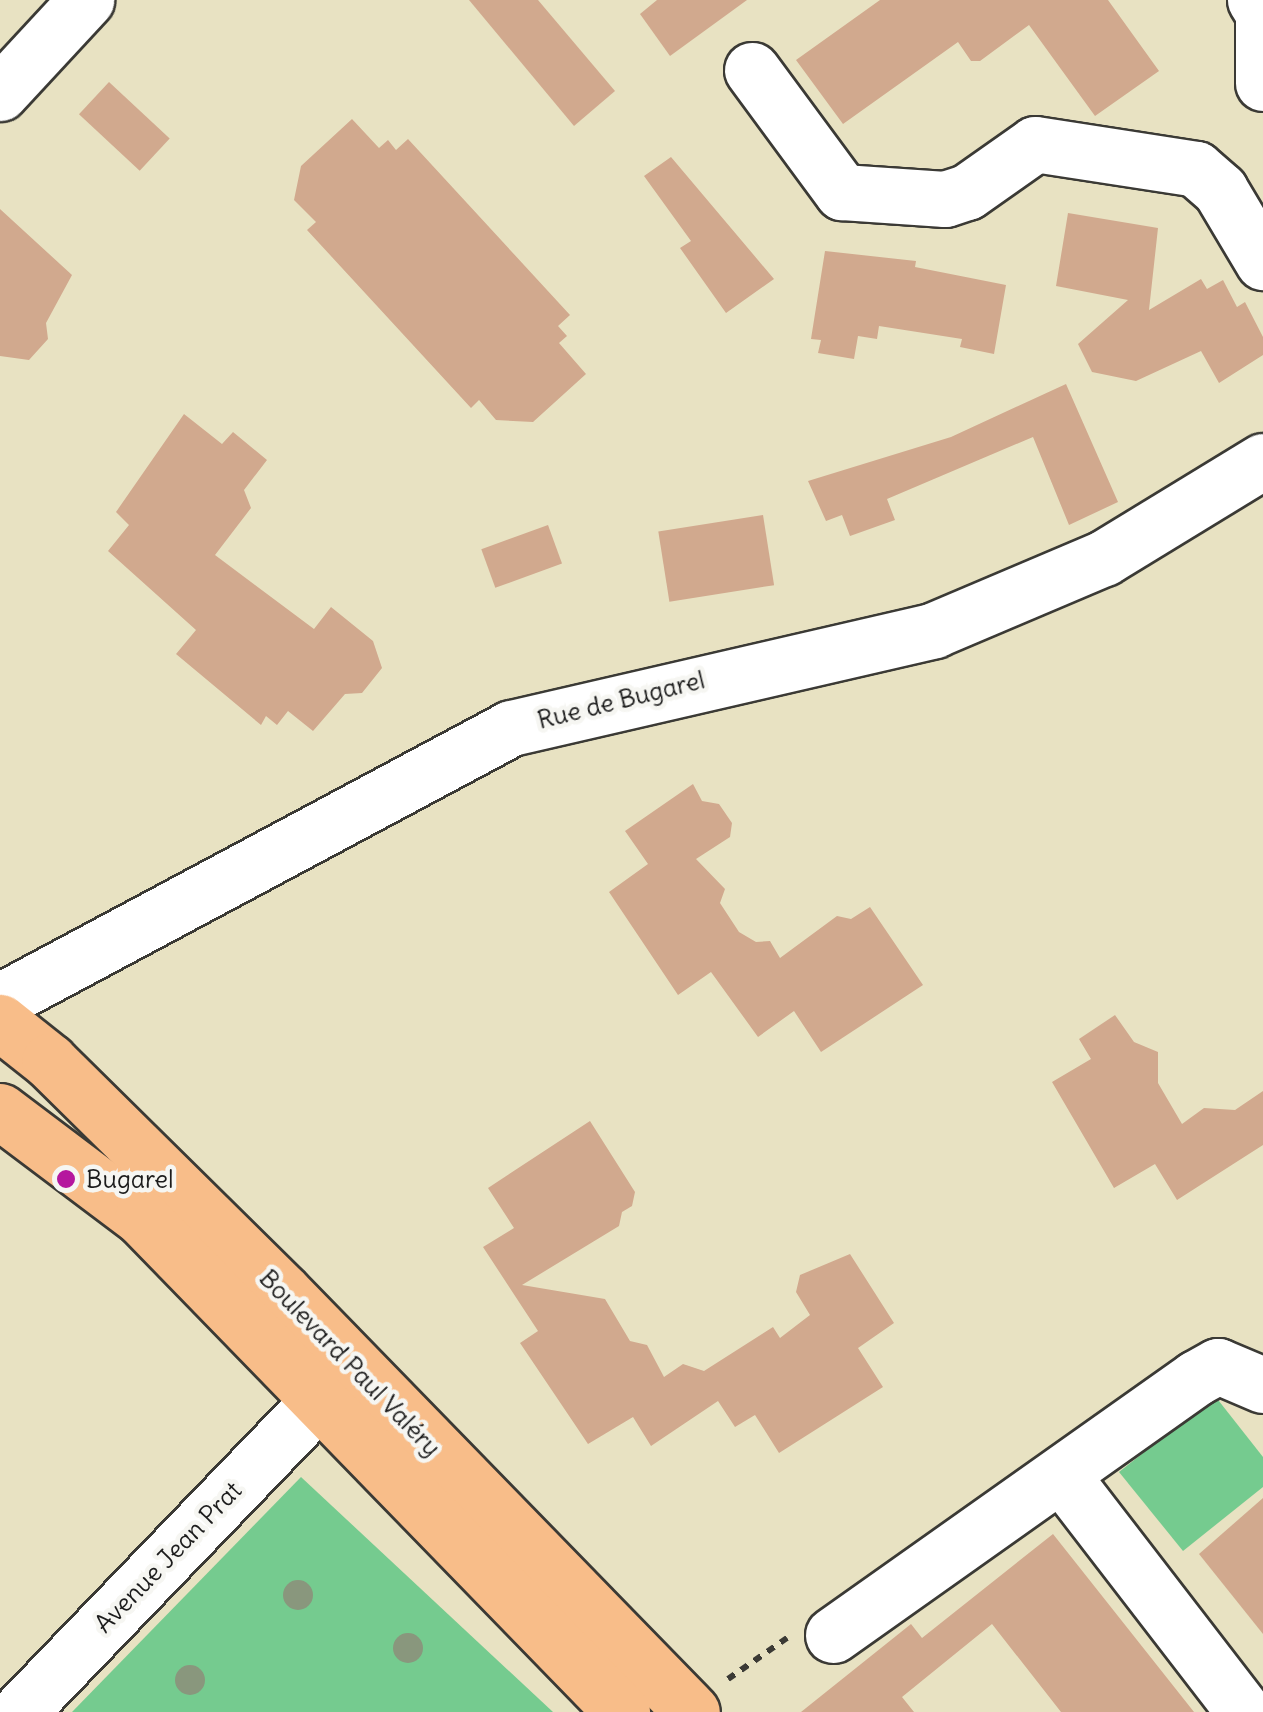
<!DOCTYPE html>
<meta charset="utf-8">
<style>
body{margin:0}
#map{position:relative;width:1263px;height:1712px;overflow:hidden;background:#e8e2c2;font-family:Delius,sans-serif}
div>[style]{position:absolute}
[style*='--x']{left:calc(var(--x)*1px);top:calc(var(--y)*1px);width:calc(var(--w)*1px);rotate:calc(var(--a)*1deg)}
.green>*{inset:0;background:#75cb8f}
.building>*{inset:0;background:#d1a98e;transform-origin:0 0}
.path>*{height:6px;margin-top:-3px;transform-origin:0;background:repeating-linear-gradient(90deg,#3b3a35 0 8px,transparent 0 16px)}
.roads{filter:drop-shadow(2px 0 #3b3a35) drop-shadow(-2px 0 #3b3a35) drop-shadow(0 2px #3b3a35) drop-shadow(0 -2px #3b3a35)}
.minor>*{height:55px;margin:-27.5px;padding:0 27.5px;transform-origin:27.5px;border-radius:27.5px;background:#fff}
.major>*{height:55px;margin:-27.5px;padding:0 27.5px;transform-origin:27.5px;border-radius:27.5px;background:#f8bd89}
.trees>*{width:30px;height:30px;margin:-15px;border-radius:50%;background:#89977d}
.dots>*{width:28px;height:28px;translate:-50% -50%;box-sizing:border-box;border:5px solid #f6f6f2;border-radius:50%}
span{translate:-50% -50%;white-space:nowrap;text-align:center;line-height:1.15;-webkit-text-stroke:9px #f6f6f2;paint-order:stroke}
.street-label{font-size:25px;color:#1c1c1c}
.poi-label{font-size:25px;color:#1c1c1c}
.left{translate:0 -50%;text-align:left}
</style>
<div id="map">
<div class="green">
<div style="clip-path:polygon(1215px 1396px,1263px 1457px,1263px 1487px,1183px 1551px,1119px 1472px)"></div>
<div style="clip-path:polygon(301px 1477px,553px 1712px,72px 1712px)"></div>
</div>
<div class="building">
<div style="clip-path:polygon(469px 0,538px 0,615px 91px,574px 126px)"></div>
<div style="clip-path:polygon(657px 0,747px 0,670px 56px,640px 14px)"></div>
<div style="clip-path:polygon(880px 0,1108px 0,1159px 71px,1095px 116px,1029px 25px,980px 61px,971px 61px,958px 42px,843px 124px,796px 60px)"></div>
<div style="left:109px;top:82px;width:83px;height:44px;rotate:43deg"></div>
<div style="clip-path:polygon(352px 119px,379px 148px,388px 140px,396px 150px,408px 139px,570px 315px,558px 326px,567px 336px,559px 343px,586px 374px,533px 422px,496px 420px,479px 400px,471px 408px,307px 230px,316px 222px,294px 200px,301px 166px)"></div>
<div style="clip-path:polygon(671px 157px,774px 279px,726px 313px,680px 248px,691px 241px,644px 176px)"></div>
<div style="clip-path:polygon(0 209px,72px 275px,46px 323px,48px 339px,29px 360px,0 356px)"></div>
<div style="clip-path:polygon(1068px 213px,1158px 228px,1149px 310px,1201px 279px,1207px 289px,1223px 280px,1237px 307px,1245px 302px,1263px 337px,1263px 355px,1219px 383px,1201px 351px,1136px 381px,1092px 372px,1078px 344px,1128px 300px,1056px 286px)"></div>
<div style="clip-path:polygon(825px 251px,916px 261px,915px 267px,1006px 285px,994px 354px,960px 347px,962px 339px,879px 326px,877px 339px,858px 336px,854px 359px,818px 353px,821px 340px,811px 339px)"></div>
<div style="clip-path:polygon(1066px 384px,1118px 502px,1069px 525px,1033px 437px,887px 499px,895px 520px,850px 536px,842px 515px,826px 521px,808px 481px,951px 437px)"></div>
<div style="clip-path:polygon(184px 414px,222px 444px,233px 432px,267px 460px,244px 490px,251px 508px,215px 555px,314px 629px,331px 607px,373px 641px,382px 668px,362px 693px,345px 694px,313px 731px,288px 711px,277px 725px,266px 716px,261px 725px,176px 654px,196px 630px,108px 551px,129px 525px,116px 512px)"></div>
<div style="left:763px;top:515px;width:71px;height:106px;rotate:81deg"></div>
<div style="left:548px;top:525px;width:41px;height:71px;rotate:70deg"></div>
<div style="clip-path:polygon(693px 784px,702px 801px,719px 804px,732px 823px,730px 837px,696px 859px,725px 889px,720px 903px,739px 932px,756px 942px,770px 941px,780px 958px,837px 916px,851px 919px,870px 907px,923px 985px,821px 1052px,794px 1011px,758px 1037px,711px 972px,678px 995px,609px 892px,648px 864px,625px 831px)"></div>
<div style="clip-path:polygon(1115px 1015px,1134px 1042px,1158px 1052px,1158px 1083px,1182px 1124px,1204px 1108px,1235px 1110px,1263px 1091px,1263px 1145px,1177px 1200px,1155px 1164px,1114px 1188px,1052px 1082px,1091px 1059px,1079px 1039px)"></div>
<div style="clip-path:polygon(590px 1121px,635px 1192px,632px 1206px,622px 1212px,619px 1226px,522px 1285px,605px 1299px,630px 1341px,647px 1345px,664px 1377px,683px 1364px,704px 1371px,773px 1327px,780px 1338px,810px 1315px,796px 1292px,800px 1275px,850px 1254px,894px 1323px,858px 1348px,883px 1387px,779px 1453px,755px 1415px,735px 1427px,718px 1401px,651px 1446px,633px 1417px,588px 1444px,520px 1343px,538px 1331px,483px 1247px,514px 1228px,488px 1188px)"></div>
<div style="clip-path:polygon(1263px 1498px,1263px 1634px,1199px 1554px)"></div>
<div style="clip-path:polygon(1053px 1534px,1194px 1712px,1061px 1712px,992px 1624px,902px 1697px,914px 1712px,801px 1712px,911px 1624px,922px 1638px)"></div>
</div>
<div class="path">
<div style="--x:728;--y:1679;--w:72;--a:-34.8"></div>
</div>
<div class="roads">
<div class="minor">
<div style="--x:1255;--y:0;--w:15;--a:58"></div>
<div style="--x:1263;--y:13;--w:70;--a:90"></div>
<div style="--x:752;--y:70;--w:152;--a:53.6"></div>
<div style="--x:842;--y:192;--w:103;--a:3.9"></div>
<div style="--x:945;--y:199;--w:23;--a:-18"></div>
<div style="--x:967;--y:192;--w:83;--a:-35.2"></div>
<div style="--x:1035;--y:144;--w:163;--a:8.8"></div>
<div style="--x:1196;--y:169;--w:32;--a:41"></div>
<div style="--x:1220;--y:190;--w:84;--a:59.2"></div>
<div style="--x:0;--y:93;--w:127;--a:-47.2"></div>
<div style="--x:0;--y:1001;--w:579;--a:-28.11"></div>
<div style="--x:511;--y:728;--w:434;--a:-13"></div>
<div style="--x:934;--y:630;--w:185;--a:-23"></div>
<div style="--x:1104;--y:558;--w:186;--a:-31.4"></div>
<div style="--x:1063;--y:1477;--w:297;--a:52.4"></div>
<div style="--x:833;--y:1635;--w:445;--a:-35.3"></div>
<div style="--x:1196;--y:1378;--w:25;--a:-29"></div>
<div style="--x:1218;--y:1366;--w:49;--a:22.9"></div>
<div style="--x:19;--y:1712;--w:431;--a:-46.1"></div>
</div>
<div class="major">
<div style="--x:0;--y:1022;--w:63;--a:38.5"></div>
<div style="--x:49;--y:1061;--w:329;--a:44.6"></div>
<div style="--x:283;--y:1292;--w:586;--a:45.76"></div>
<div style="--x:0;--y:1111;--w:178;--a:37"></div>
<div style="--x:142;--y:1218;--w:689;--a:45.82"></div>
</div>
</div>
<div class="trees">
<div style="left:298px;top:1595px"></div>
<div style="left:408px;top:1648px"></div>
<div style="left:190px;top:1680px"></div>
</div>
<div class="dots">
<div style="left:66px;top:1179px;background:#b5179e"></div>
</div>
<div class="street-label">
<span style="left:621px;top:700px;rotate:-14deg">Rue de Bugarel</span>
<span style="left:350px;top:1363px;rotate:46deg">Boulevard Paul Valéry</span>
<span style="left:168px;top:1557px;rotate:-46deg">Avenue Jean Prat</span>
</div>
<div class="poi-label">
<span class="left" style="left:86px;top:1179px">Bugarel</span>
</div>
</div>
